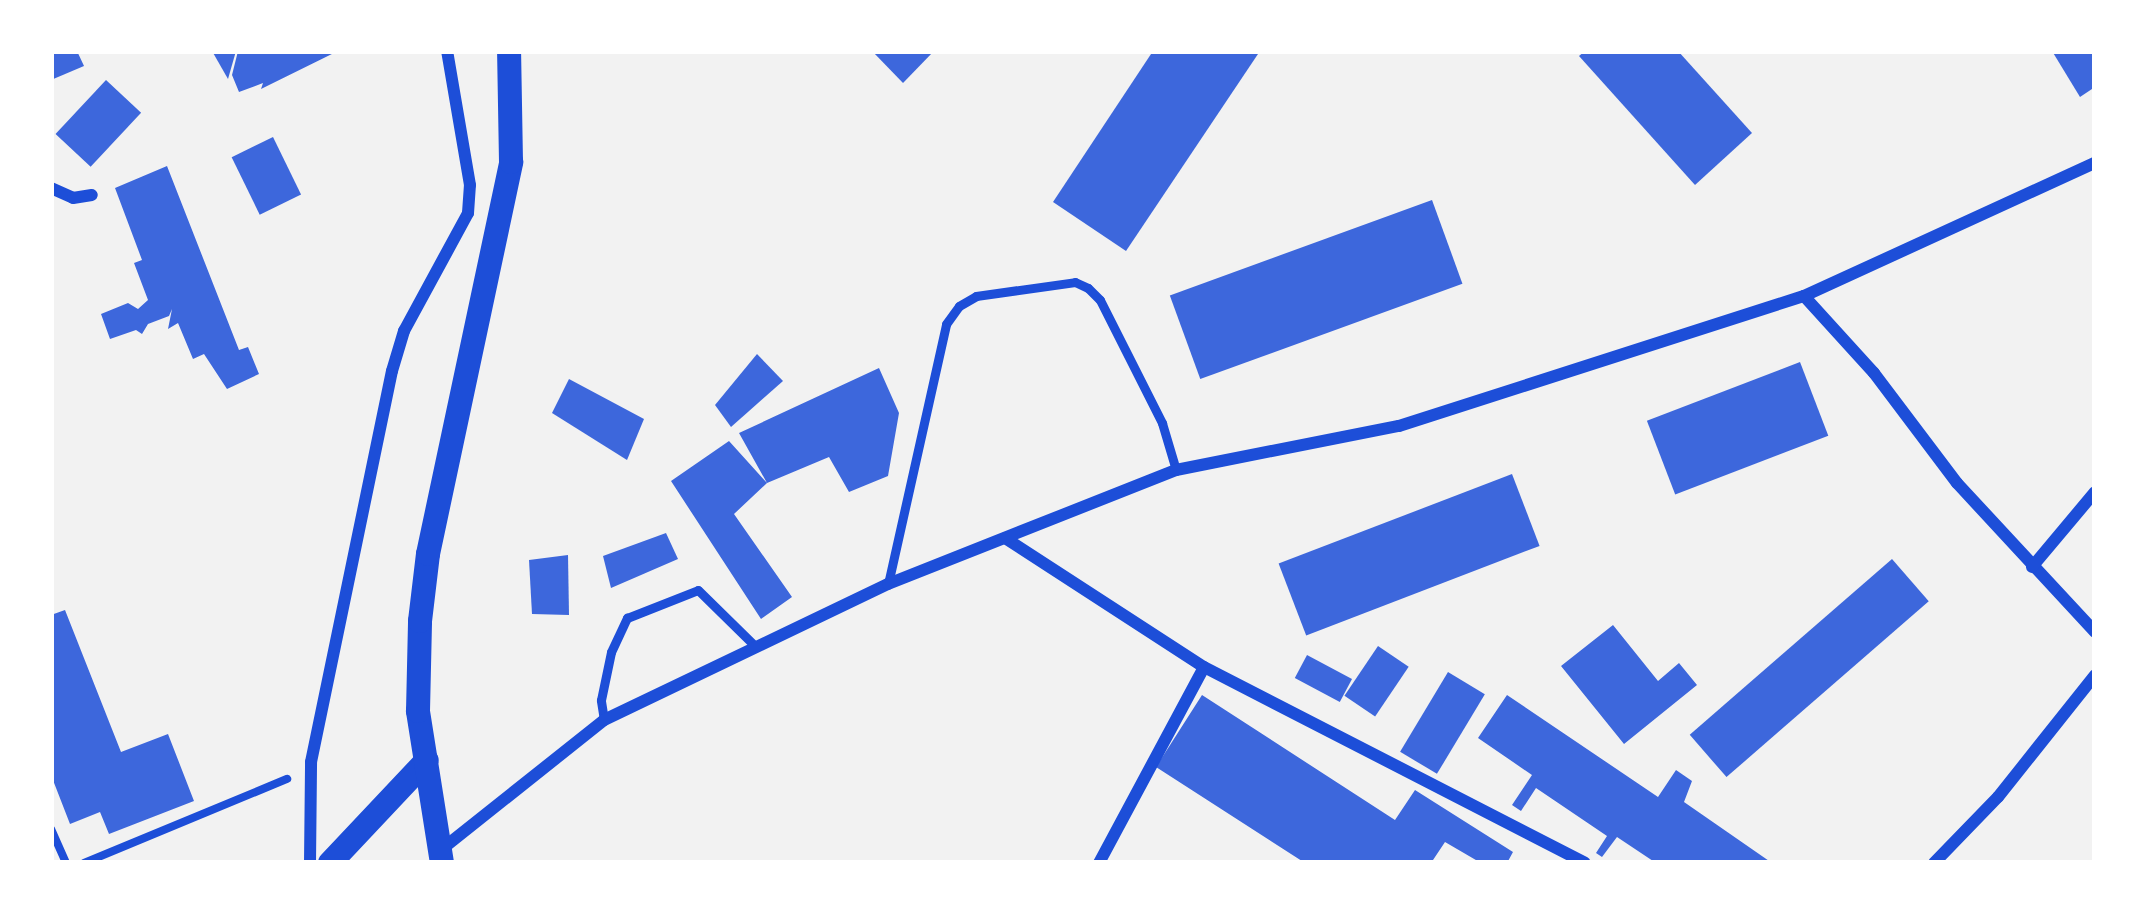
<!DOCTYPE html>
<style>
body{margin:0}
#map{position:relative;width:2146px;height:914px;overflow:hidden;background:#f2f2f2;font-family:Roboto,sans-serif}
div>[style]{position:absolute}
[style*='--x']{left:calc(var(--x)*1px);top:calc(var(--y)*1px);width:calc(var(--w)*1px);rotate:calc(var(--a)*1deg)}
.building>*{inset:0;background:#3d67dc;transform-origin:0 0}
.path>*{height:8px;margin:-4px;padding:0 4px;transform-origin:4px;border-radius:4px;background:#1d4ed8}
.service>*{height:9px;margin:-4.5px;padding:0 4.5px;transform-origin:4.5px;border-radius:4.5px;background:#1d4ed8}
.minor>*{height:12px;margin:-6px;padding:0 6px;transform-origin:6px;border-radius:6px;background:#1d4ed8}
.secondary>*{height:24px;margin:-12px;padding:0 12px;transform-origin:12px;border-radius:12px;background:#1d4ed8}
span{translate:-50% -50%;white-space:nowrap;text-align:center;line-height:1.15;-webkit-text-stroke:10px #fff;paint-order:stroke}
.frame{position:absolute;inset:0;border:54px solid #fff;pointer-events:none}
</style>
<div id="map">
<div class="building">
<div style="clip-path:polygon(51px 51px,77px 51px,84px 66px,51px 80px)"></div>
<div style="clip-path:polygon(212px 51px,236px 51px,228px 79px)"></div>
<div style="clip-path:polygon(238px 51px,338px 51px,261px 89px,263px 83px,239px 92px,232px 75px)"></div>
<div style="clip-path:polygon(872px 51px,934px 51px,903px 83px)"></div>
<div style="clip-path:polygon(1153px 51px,1260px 51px,1126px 251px,1053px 202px)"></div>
<div style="clip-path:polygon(1585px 51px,1678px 51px,1752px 133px,1695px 185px,1579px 56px)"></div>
<div style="clip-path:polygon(2052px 51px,2095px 51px,2095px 87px,2080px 97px)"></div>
<div style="left:106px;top:80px;width:48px;height:74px;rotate:43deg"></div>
<div style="left:273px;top:137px;width:64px;height:46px;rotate:64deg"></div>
<div style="clip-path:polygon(167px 166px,239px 350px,248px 347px,259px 374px,227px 389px,204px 354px,193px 359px,178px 323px,168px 329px,172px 309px,169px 316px,148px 324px,142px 334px,136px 330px,110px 339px,101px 314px,128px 303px,138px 309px,148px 300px,134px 263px,142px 260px,115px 188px)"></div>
<div style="left:1432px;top:200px;width:89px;height:279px;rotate:70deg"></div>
<div style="clip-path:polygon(757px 354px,783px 381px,731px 427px,715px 405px)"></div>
<div style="left:1800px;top:362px;width:79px;height:164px;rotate:69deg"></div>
<div style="clip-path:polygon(879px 368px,899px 413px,888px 476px,849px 492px,829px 457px,767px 483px,734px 514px,792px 597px,761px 619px,671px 481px,729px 441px,767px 483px,739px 433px)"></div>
<div style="clip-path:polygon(569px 379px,644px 419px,627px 460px,552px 413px)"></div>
<div style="left:1512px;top:474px;width:77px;height:250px;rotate:69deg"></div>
<div style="clip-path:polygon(666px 533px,678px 559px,611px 588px,603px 556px)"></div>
<div style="clip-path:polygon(568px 555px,569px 615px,532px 614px,529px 560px)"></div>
<div style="left:1892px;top:559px;width:56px;height:268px;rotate:49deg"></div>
<div style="clip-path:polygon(65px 610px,121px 752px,168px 734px,194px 801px,109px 834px,100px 812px,70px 824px,51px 775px,51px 615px)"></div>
<div style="clip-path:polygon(1613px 625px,1658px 681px,1679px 663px,1697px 685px,1624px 744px,1561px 666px)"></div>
<div style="left:1378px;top:646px;width:37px;height:60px;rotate:34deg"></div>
<div style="left:1307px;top:655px;width:51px;height:26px;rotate:28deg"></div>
<div style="left:1448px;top:672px;width:43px;height:93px;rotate:31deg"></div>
<div style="clip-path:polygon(1202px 695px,1395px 820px,1415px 790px,1513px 852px,1507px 863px,1481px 863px,1445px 842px,1431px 863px,1305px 863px,1156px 767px)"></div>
<div style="clip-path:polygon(1507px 695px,1658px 797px,1676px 770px,1692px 781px,1684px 802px,1772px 863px,1656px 863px,1617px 837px,1602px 857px,1596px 853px,1607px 836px,1536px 788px,1521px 811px,1512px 805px,1532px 775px,1478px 738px)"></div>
</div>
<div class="path">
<div style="--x:51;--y:829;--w:37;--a:66"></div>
<div style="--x:84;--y:863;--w:220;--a:-22.5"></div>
</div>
<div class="service">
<div style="--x:888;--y:584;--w:266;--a:-77.4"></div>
<div style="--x:946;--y:324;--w:22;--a:-54"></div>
<div style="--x:959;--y:306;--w:20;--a:-30"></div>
<div style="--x:976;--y:296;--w:100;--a:-8"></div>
<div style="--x:1075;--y:282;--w:14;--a:25"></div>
<div style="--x:1088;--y:288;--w:17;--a:45"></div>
<div style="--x:1100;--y:300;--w:138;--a:63.2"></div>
<div style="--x:1162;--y:423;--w:49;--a:73.4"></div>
<div style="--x:604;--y:720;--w:20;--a:-99"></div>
<div style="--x:601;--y:700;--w:49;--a:-78.2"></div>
<div style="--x:611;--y:652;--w:38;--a:-65"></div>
<div style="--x:627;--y:618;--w:76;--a:-21.5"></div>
<div style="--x:698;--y:590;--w:81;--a:44.5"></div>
</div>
<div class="minor">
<div style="--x:51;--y:188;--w:24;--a:24"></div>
<div style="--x:73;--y:198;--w:19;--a:-9"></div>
<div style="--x:1804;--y:296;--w:104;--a:47.7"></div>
<div style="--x:1874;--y:373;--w:138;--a:53"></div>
<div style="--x:1957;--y:483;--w:203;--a:47.2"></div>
<div style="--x:1005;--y:538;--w:237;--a:33"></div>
<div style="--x:1204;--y:667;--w:428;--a:27.2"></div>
<div style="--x:2032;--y:567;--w:98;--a:-50"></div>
<div style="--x:442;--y:849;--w:207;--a:-38.5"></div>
<div style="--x:604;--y:720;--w:315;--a:-25.6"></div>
<div style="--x:888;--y:584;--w:310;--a:-21.6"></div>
<div style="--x:1176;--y:470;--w:227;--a:-11.2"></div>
<div style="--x:1399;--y:426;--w:425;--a:-17.8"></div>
<div style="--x:1804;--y:296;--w:320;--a:-24.6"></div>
<div style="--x:310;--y:863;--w:101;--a:-89.4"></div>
<div style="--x:311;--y:762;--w:399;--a:-78.3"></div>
<div style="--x:392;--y:371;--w:42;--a:-73.3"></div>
<div style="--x:404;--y:331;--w:134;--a:-61.5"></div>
<div style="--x:468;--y:213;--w:28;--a:-86"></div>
<div style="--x:470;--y:185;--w:136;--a:-99.7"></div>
<div style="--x:1099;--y:863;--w:222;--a:-61.8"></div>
<div style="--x:1934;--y:863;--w:92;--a:-45.9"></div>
<div style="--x:1998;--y:797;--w:156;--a:-51.5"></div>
</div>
<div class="secondary">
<div style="--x:330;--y:863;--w:141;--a:-46.7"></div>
<div style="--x:442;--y:863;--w:154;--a:-99"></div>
<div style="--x:418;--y:711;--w:90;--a:-88.7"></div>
<div style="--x:420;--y:621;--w:67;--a:-83.2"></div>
<div style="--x:428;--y:554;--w:401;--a:-78"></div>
<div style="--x:511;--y:162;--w:111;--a:-91"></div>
</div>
<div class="frame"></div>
</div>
